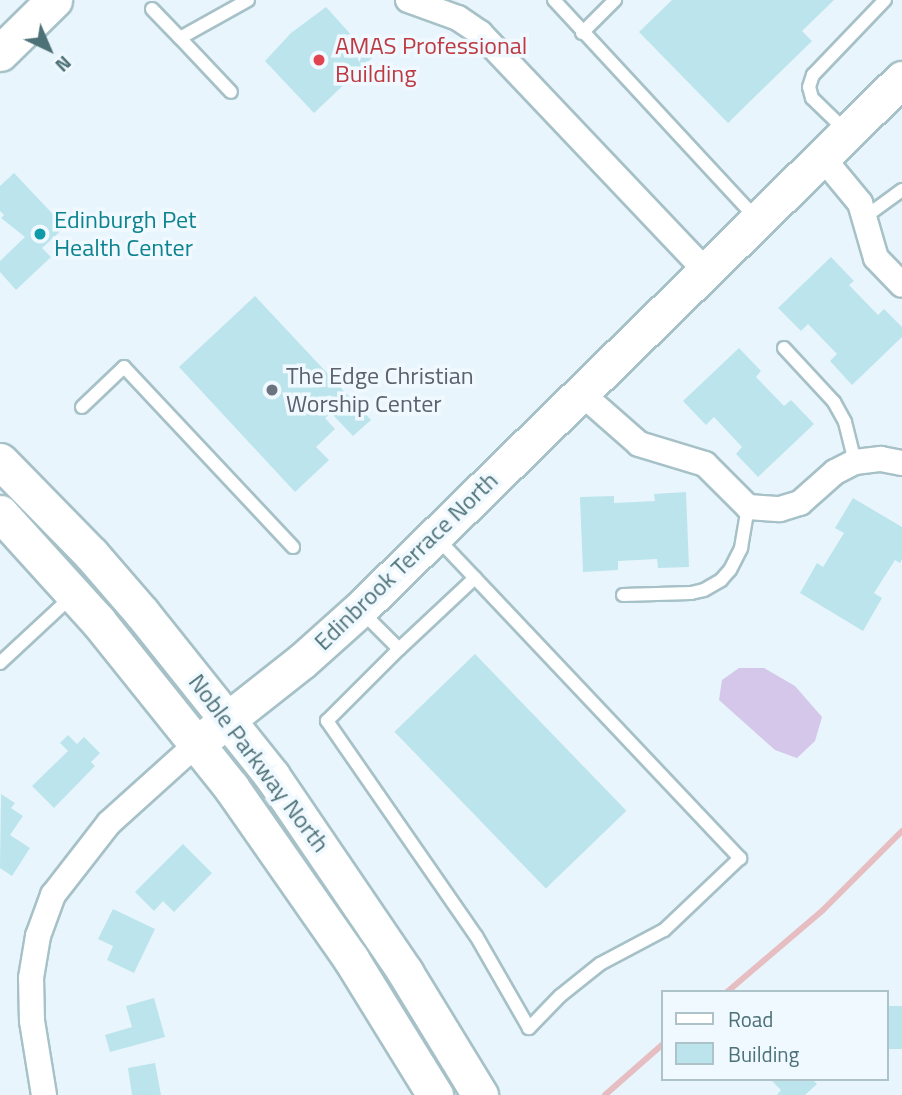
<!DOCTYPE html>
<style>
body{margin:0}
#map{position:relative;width:902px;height:1095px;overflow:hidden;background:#e9f5fc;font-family:"Titillium Web",sans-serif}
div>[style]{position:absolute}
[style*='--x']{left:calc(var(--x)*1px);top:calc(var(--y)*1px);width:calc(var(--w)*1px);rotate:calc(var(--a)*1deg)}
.green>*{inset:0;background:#d4c7ea}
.stream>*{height:6px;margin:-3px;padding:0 3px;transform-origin:3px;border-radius:3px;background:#e6bdc0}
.building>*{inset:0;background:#bce4ec;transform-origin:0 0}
.roads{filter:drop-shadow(2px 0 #a6c1c7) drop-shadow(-2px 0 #a6c1c7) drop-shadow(0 2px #a6c1c7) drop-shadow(0 -2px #a6c1c7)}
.lane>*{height:12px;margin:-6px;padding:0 6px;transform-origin:6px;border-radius:6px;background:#fff}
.street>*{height:24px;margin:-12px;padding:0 12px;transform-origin:12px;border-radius:12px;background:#fff}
.secondary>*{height:35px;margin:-17.5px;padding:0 17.5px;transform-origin:17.5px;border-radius:17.5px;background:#fff}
.dots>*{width:19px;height:19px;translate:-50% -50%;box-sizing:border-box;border:4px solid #f0f9ff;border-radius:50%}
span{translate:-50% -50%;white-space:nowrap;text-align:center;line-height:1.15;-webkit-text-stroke:7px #f0f9ff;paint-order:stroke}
.health-label{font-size:24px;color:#be3a42}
.left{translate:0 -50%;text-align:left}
.culture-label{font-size:24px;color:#0d838f}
.worship-label{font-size:24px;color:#5b616d}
.street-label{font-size:24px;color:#4c7177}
.legend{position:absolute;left:661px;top:990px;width:228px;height:91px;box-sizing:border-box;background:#f0f9ff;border:2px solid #aec3c9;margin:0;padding:9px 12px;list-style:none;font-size:21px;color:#4c7177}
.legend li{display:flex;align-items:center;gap:14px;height:35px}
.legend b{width:35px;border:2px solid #aec3c9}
.north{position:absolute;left:14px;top:14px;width:70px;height:70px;-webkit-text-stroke:5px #f0f9ff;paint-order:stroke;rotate:136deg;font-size:19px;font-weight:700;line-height:28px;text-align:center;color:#4c7177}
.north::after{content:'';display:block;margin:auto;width:24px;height:32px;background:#4c7177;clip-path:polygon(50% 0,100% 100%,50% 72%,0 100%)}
</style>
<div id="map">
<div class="green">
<div style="clip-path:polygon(739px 668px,764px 668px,795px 686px,822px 717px,815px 741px,797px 758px,775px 750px,719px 700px,722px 680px)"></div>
</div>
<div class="stream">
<div style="--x:727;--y:992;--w:126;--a:-40.5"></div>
<div style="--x:823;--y:910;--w:112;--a:-45"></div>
<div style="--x:605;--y:1095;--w:76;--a:-41.3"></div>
</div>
<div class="building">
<div style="clip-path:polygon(672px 0,834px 0,802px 31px,812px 41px,728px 123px,639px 32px)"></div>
<div style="clip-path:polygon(326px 7px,372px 58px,314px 113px,265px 61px,291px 33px)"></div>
<div style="clip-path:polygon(14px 173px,65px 227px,42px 248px,51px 257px,16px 290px,0 272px,0 261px,25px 237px,1px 218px,4px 215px,0 211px,0 186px)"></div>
<div style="clip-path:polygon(831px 257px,854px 281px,849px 285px,878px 315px,884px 309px,902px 327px,902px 337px,852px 385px,830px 361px,837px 354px,808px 324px,801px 331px,778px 308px)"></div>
<div style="clip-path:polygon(255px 296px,371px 420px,353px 436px,331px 413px,325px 418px,335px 429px,316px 447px,329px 460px,295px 492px,179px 367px)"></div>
<div style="clip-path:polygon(739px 348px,761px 371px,756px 377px,784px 406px,791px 400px,814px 424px,758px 477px,736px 454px,742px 447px,714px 417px,706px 425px,683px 401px)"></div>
<div style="clip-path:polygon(686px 492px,689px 567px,658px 568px,657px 559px,618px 561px,618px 570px,583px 572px,580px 497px,614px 496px,614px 503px,655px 501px,654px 494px)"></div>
<div style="clip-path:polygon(853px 498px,902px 527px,902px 559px,900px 563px,895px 560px,874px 593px,882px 598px,863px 631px,800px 593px,817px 563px,823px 567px,844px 533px,835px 528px)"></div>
<div style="left:475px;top:654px;width:218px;height:112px;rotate:46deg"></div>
<div style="clip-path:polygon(68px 735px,77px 744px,84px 737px,100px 753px,91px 762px,95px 766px,54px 808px,32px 786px,68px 751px,60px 743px)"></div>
<div style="clip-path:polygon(1px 794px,15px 803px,11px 808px,23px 816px,10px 835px,30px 848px,12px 876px,0 868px)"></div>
<div style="clip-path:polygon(183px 844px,212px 873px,174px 912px,163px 901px,154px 911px,135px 892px)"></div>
<div style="clip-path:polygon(113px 909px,155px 929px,134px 973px,107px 960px,113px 946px,98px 939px)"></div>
<div style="clip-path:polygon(154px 998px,165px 1037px,110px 1052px,105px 1035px,132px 1027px,126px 1006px)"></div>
<div style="left:886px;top:1006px;width:16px;height:43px"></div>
<div style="clip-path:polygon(155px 1063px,161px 1095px,132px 1095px,128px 1068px)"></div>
<div style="clip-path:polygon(770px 1079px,812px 1079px,817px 1084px,805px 1095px,777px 1095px,781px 1090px)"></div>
</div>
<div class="roads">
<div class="lane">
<div style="--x:554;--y:0;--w:299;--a:47.2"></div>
<div style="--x:152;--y:9;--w:40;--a:46"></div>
<div style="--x:180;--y:38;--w:78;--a:-29.2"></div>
<div style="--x:582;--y:33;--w:47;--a:-45"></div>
<div style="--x:180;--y:38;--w:74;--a:46.6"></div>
<div style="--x:847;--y:132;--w:49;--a:-135.8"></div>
<div style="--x:812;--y:98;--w:11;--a:-105"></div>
<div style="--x:809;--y:87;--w:13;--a:-72"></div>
<div style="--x:813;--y:75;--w:104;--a:-46.2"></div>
<div style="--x:865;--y:217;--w:46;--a:-36.1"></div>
<div style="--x:784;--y:348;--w:74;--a:47.2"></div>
<div style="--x:834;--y:402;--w:23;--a:61"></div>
<div style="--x:845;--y:422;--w:41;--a:76"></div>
<div style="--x:82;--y:407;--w:58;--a:-43.6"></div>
<div style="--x:124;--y:367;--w:247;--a:46.8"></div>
<div style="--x:437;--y:538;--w:55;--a:46.5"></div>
<div style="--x:623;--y:595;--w:68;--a:-1.7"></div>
<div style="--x:691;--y:593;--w:13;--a:-13"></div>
<div style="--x:704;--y:590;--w:20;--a:-30"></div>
<div style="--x:721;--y:580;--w:13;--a:-48"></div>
<div style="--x:730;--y:570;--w:25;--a:-63"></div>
<div style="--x:741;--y:548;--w:42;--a:-80.3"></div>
<div style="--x:362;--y:612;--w:52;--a:45"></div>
<div style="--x:399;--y:649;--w:104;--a:-43.1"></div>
<div style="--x:475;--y:578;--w:386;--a:46.6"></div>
<div style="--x:740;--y:858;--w:105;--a:136.5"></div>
<div style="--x:664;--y:930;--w:72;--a:152"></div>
<div style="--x:600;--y:964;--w:51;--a:141.3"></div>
<div style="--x:560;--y:996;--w:45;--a:134.1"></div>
<div style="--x:529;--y:1028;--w:106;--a:-119.9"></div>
<div style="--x:476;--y:936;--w:262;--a:-124.7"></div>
<div style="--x:327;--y:721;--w:102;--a:-45"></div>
<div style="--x:0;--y:663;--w:98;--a:-42.9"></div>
</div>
<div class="street">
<div style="--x:408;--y:0;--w:53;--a:19.8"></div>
<div style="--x:458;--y:18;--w:27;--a:34"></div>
<div style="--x:480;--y:33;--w:327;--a:46.5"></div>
<div style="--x:822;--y:157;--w:60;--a:50.4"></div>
<div style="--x:860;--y:203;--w:57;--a:73.8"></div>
<div style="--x:876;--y:258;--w:37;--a:46"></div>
<div style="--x:581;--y:393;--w:77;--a:41.3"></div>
<div style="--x:639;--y:444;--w:69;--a:16.9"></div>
<div style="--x:705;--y:464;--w:61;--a:45"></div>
<div style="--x:748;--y:507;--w:32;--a:4"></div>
<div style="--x:780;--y:509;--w:21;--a:-17"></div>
<div style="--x:800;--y:503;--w:47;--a:-41.5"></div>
<div style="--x:835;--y:472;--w:22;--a:-27"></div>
<div style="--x:855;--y:462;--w:26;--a:-7"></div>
<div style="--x:881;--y:459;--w:21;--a:11"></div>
<div style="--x:44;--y:1095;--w:75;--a:-99.2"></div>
<div style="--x:32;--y:1021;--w:43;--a:-91.3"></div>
<div style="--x:31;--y:978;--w:43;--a:-80.5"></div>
<div style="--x:38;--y:936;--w:44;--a:-69.9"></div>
<div style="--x:53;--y:895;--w:91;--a:-52.1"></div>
<div style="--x:109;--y:823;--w:120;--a:-42"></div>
</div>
<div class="secondary">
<div style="--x:0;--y:53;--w:76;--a:-44.5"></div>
<div style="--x:0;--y:461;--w:130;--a:45.6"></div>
<div style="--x:91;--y:554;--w:78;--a:49.2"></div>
<div style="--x:142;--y:613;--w:208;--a:51.4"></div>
<div style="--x:272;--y:776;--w:237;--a:55.8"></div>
<div style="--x:405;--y:972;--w:144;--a:58.6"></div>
<div style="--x:0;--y:513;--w:146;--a:47.8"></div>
<div style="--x:98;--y:621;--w:213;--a:51.3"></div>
<div style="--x:231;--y:787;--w:210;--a:55.1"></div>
<div style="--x:351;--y:959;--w:160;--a:58.3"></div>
<div style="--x:198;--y:743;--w:132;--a:-38.3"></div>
<div style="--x:302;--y:661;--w:78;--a:-41.9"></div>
<div style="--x:360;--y:609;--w:758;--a:-44.36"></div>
</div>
</div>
<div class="dots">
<div style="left:319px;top:60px;background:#e0444e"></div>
<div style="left:40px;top:234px;background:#0f9aa8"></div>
<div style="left:272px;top:390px;background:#6b7280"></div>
</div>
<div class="health-label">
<span class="left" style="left:335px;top:60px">AMAS Professional<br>Building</span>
</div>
<div class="culture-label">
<span class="left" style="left:54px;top:234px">Edinburgh Pet<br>Health Center</span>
</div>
<div class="worship-label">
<span class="left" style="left:286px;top:390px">The Edge Christian<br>Worship Center</span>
</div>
<div class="street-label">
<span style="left:406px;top:561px;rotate:-44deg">Edinbrook Terrace North</span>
<span style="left:259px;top:763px;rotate:53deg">Noble Parkway North</span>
</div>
<ul class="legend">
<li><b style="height:9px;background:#fff"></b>Road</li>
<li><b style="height:19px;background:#bce4ec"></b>Building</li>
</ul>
<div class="north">N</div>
</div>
